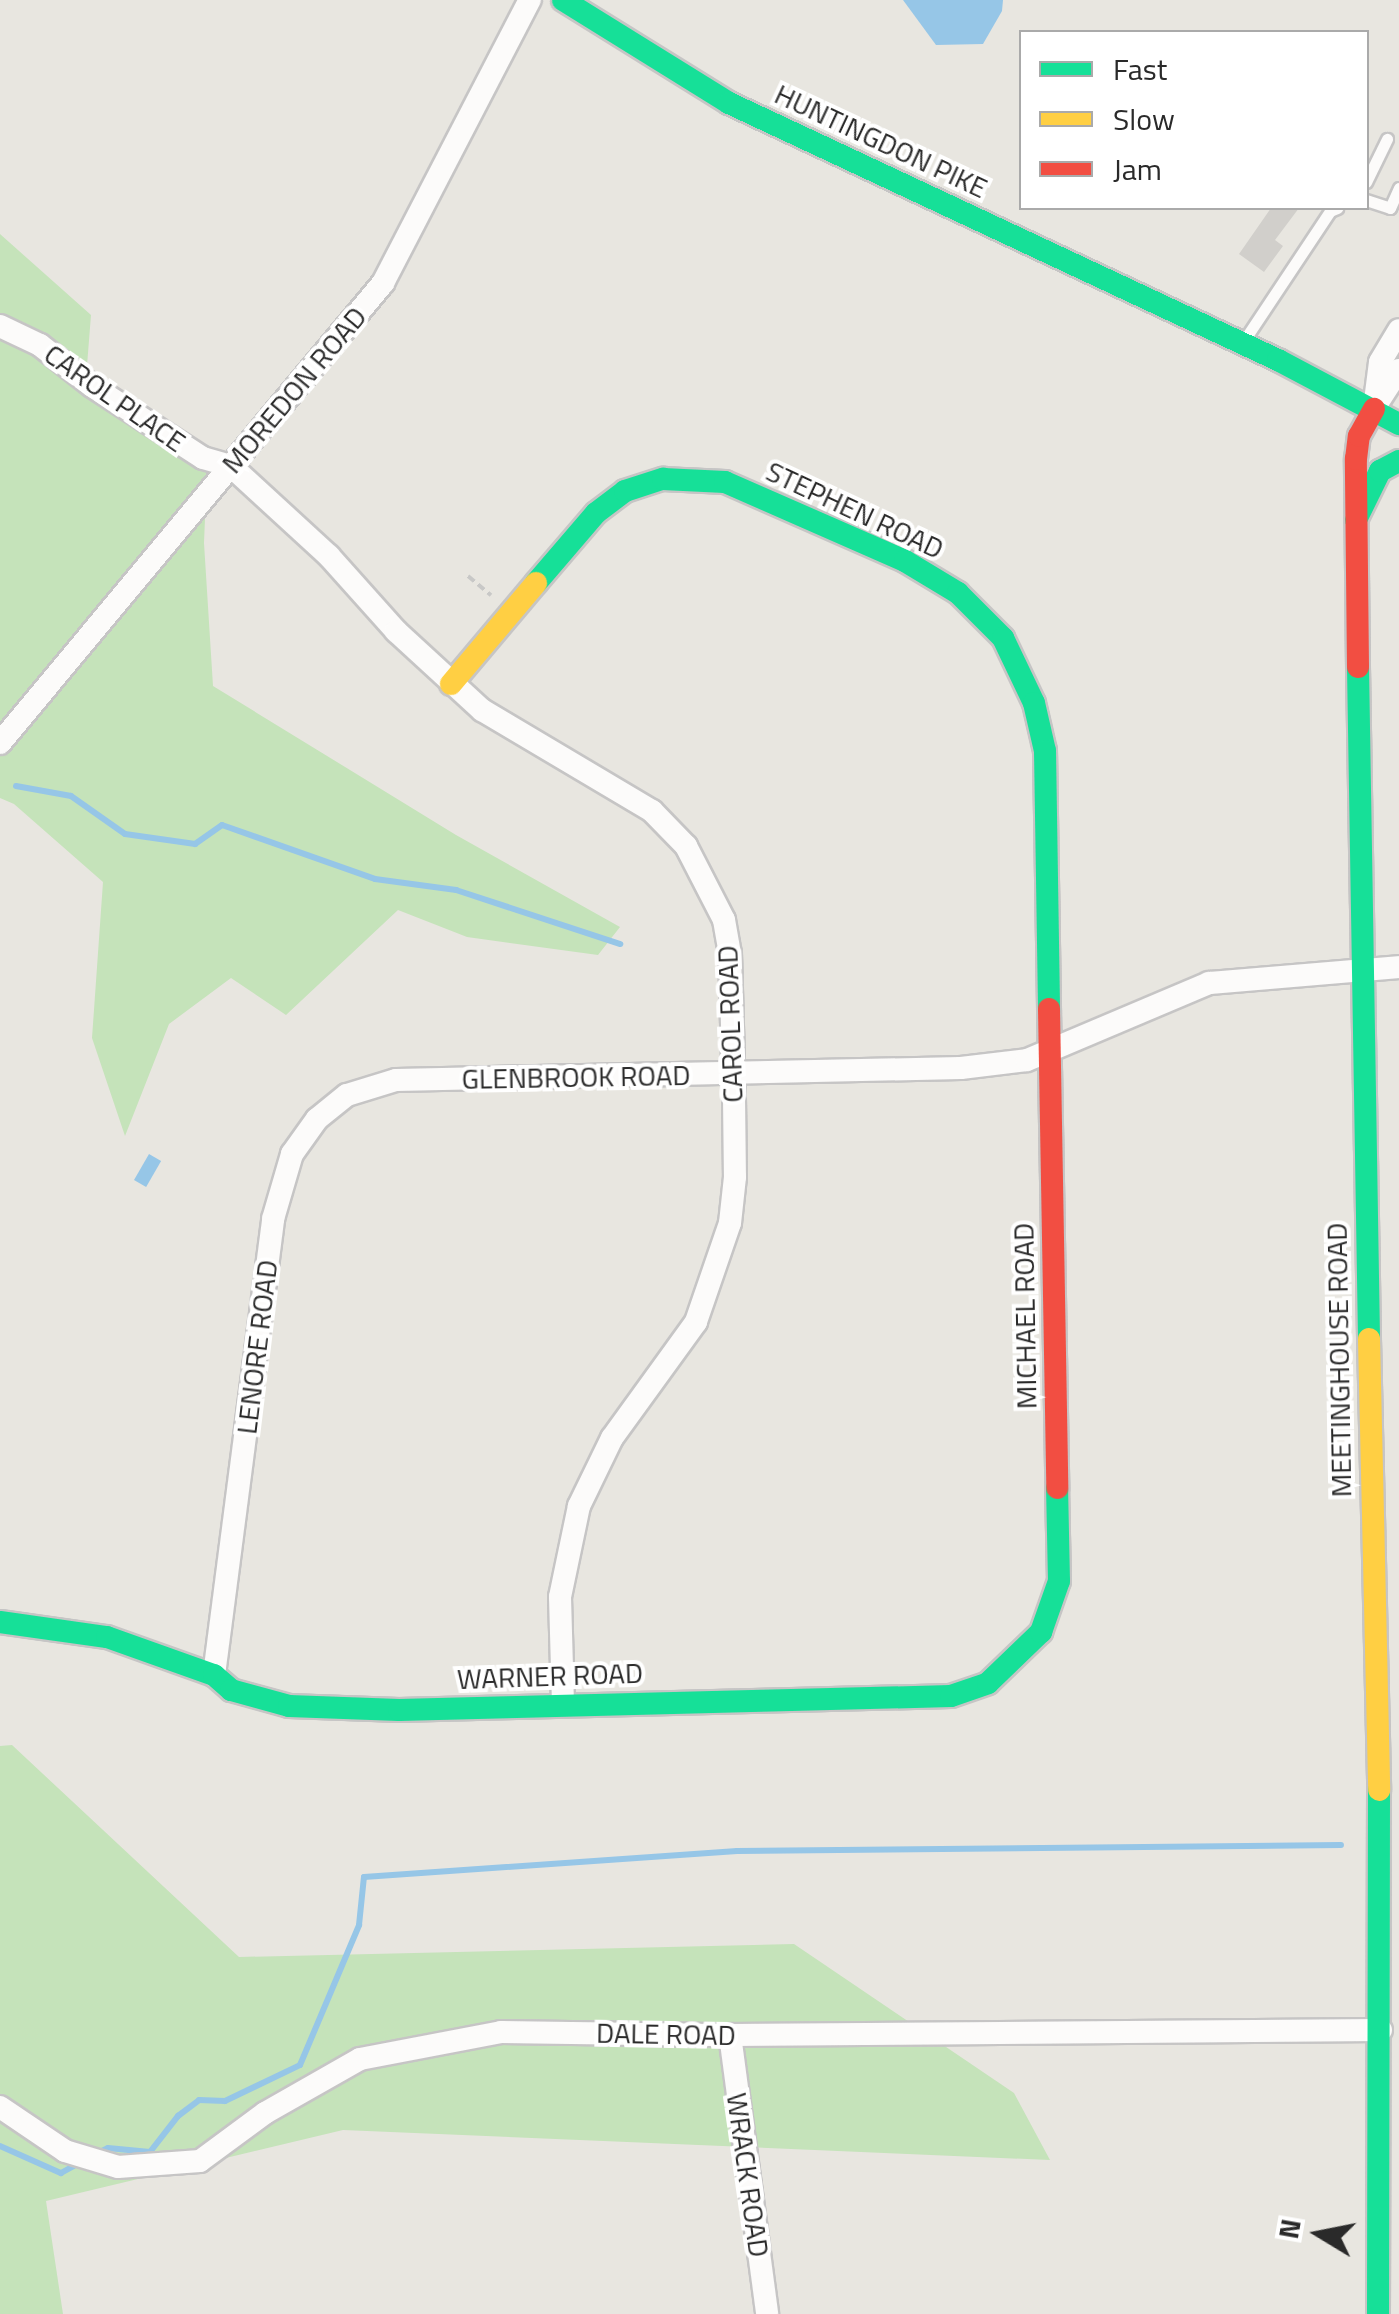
<!DOCTYPE html>
<style>
body{margin:0}
#map{position:relative;width:1399px;height:2314px;overflow:hidden;background:#e8e6e0;font-family:"Titillium Web",sans-serif}
div>[style]{position:absolute}
[style*='--x']{left:calc(var(--x)*1px);top:calc(var(--y)*1px);width:calc(var(--w)*1px);rotate:calc(var(--a)*1deg)}
.green>*{inset:0;background:#c5e3ba}
.water>*{inset:0;background:#96c6e7;transform-origin:0 0}
.stream>*{height:6px;margin:-3px;padding:0 3px;transform-origin:3px;border-radius:3px;background:#96c6e7}
.building>*{inset:0;background:#d1cfcb}
.path>*{height:4px;margin-top:-2px;transform-origin:0;background:repeating-linear-gradient(90deg,#c8c8c7 0 8px,transparent 0 13px)}
.roads{filter:drop-shadow(2px 0 #c6c5c5) drop-shadow(-2px 0 #c6c5c5) drop-shadow(0 2px #c6c5c5) drop-shadow(0 -2px #c6c5c5)}
.lane>*{height:11px;margin:-5.5px;padding:0 5.5px;transform-origin:5.5px;border-radius:5.5px;background:#fcfbfa}
.street>*{height:22px;margin:-11px;padding:0 11px;transform-origin:11px;border-radius:11px;background:#fcfbfa}
.fast>*{height:22px;margin:-11px;padding:0 11px;transform-origin:11px;border-radius:11px;background:#16e098}
.slow>*{height:22px;margin:-11px;padding:0 11px;transform-origin:11px;border-radius:11px;background:#ffcf43}
.jam>*{height:22px;margin:-11px;padding:0 11px;transform-origin:11px;border-radius:11px;background:#f24e42}
span{translate:-50% -50%;white-space:nowrap;text-align:center;line-height:1.15;-webkit-text-stroke:8px #fff;paint-order:stroke}
.street-label{font-size:28px;color:#2a2a2a}
.legend{position:absolute;left:1019px;top:30px;width:350px;height:180px;box-sizing:border-box;background:#fff;border:2px solid #aaa;margin:0;padding:12px 18px;list-style:none;font-size:30px;color:#2a2a2a}
.legend li{display:flex;align-items:center;gap:20px;height:50px}
.legend b{width:50px;border:2px solid #aaa}
.north{position:absolute;left:1269px;top:2184px;width:100px;height:100px;-webkit-text-stroke:8px #fff;paint-order:stroke;rotate:280deg;font-size:28px;font-weight:700;line-height:40px;text-align:center;color:#2a2a2a}
.north::after{content:'';display:block;margin:auto;width:35px;height:45px;background:#2a2a2a;clip-path:polygon(50% 0,100% 100%,50% 72%,0 100%)}
</style>
<div id="map">
<div class="green">
<div style="clip-path:polygon(0 234px,91px 315px,85px 391px,207px 471px,204px 543px,213px 686px,456px 835px,620px 927px,598px 955px,467px 937px,398px 910px,286px 1015px,231px 978px,169px 1024px,125px 1136px,92px 1038px,103px 882px,14px 804px,0 798px)"></div>
<div style="clip-path:polygon(12px 1745px,239px 1957px,794px 1944px,1014px 2093px,1050px 2160px,343px 2130px,46px 2201px,63px 2314px,0 2314px,0 1746px)"></div>
</div>
<div class="water">
<div style="clip-path:polygon(903px 0,1003px 0,1002px 11px,983px 44px,936px 45px)"></div>
<div style="left:149px;top:1154px;width:14px;height:30px;rotate:30deg"></div>
</div>
<div class="stream">
<div style="--x:16;--y:786;--w:56;--a:10.3"></div>
<div style="--x:71;--y:796;--w:66;--a:35.1"></div>
<div style="--x:125;--y:834;--w:71;--a:8.1"></div>
<div style="--x:195;--y:844;--w:33;--a:-35"></div>
<div style="--x:222;--y:825;--w:162;--a:19.4"></div>
<div style="--x:375;--y:879;--w:82;--a:7.7"></div>
<div style="--x:456;--y:890;--w:173;--a:18.2"></div>
<div style="--x:0;--y:2146;--w:67;--a:23.9"></div>
<div style="--x:61;--y:2173;--w:23;--a:-29"></div>
<div style="--x:96;--y:2154;--w:13;--a:-27"></div>
<div style="--x:108;--y:2148;--w:42;--a:5.4"></div>
<div style="--x:150;--y:2152;--w:46;--a:-52.1"></div>
<div style="--x:178;--y:2116;--w:26;--a:-37"></div>
<div style="--x:199;--y:2100;--w:26;--a:2"></div>
<div style="--x:225;--y:2101;--w:83;--a:-25.6"></div>
<div style="--x:300;--y:2065;--w:152;--a:-67.1"></div>
<div style="--x:359;--y:1925;--w:48;--a:-84.1"></div>
<div style="--x:364;--y:1877;--w:374;--a:-4"></div>
<div style="--x:737;--y:1851;--w:604;--a:-0.57"></div>
</div>
<div class="building">
<div style="clip-path:polygon(1271px 208px,1299px 208px,1275px 240px,1283px 246px,1264px 272px,1239px 254px)"></div>
</div>
<div class="path">
<div style="--x:468;--y:576;--w:30;--a:40"></div>
</div>
<div class="roads">
<div class="lane">
<div style="--x:1366;--y:182;--w:48;--a:-64"></div>
<div style="--x:1366;--y:200;--w:25;--a:18"></div>
<div style="--x:1390;--y:208;--w:22;--a:-66"></div>
<div style="--x:1245;--y:339;--w:154;--a:-56.4"></div>
<div style="--x:1330;--y:211;--w:8;--a:-23"></div>
</div>
<div class="street">
<div style="--x:0;--y:326;--w:44;--a:25.4"></div>
<div style="--x:40;--y:345;--w:66;--a:38.3"></div>
<div style="--x:92;--y:386;--w:132;--a:33"></div>
<div style="--x:203;--y:458;--w:29;--a:16"></div>
<div style="--x:231;--y:466;--w:133;--a:42.6"></div>
<div style="--x:329;--y:556;--w:101;--a:48.2"></div>
<div style="--x:396;--y:631;--w:117;--a:42.6"></div>
<div style="--x:482;--y:710;--w:198;--a:30.7"></div>
<div style="--x:652;--y:811;--w:49;--a:45.8"></div>
<div style="--x:686;--y:846;--w:83;--a:62.8"></div>
<div style="--x:724;--y:920;--w:34;--a:80"></div>
<div style="--x:730;--y:953;--w:145;--a:88.4"></div>
<div style="--x:734;--y:1098;--w:79;--a:89.3"></div>
<div style="--x:735;--y:1177;--w:46;--a:96.2"></div>
<div style="--x:730;--y:1223;--w:105;--a:109"></div>
<div style="--x:696;--y:1322;--w:143;--a:125.9"></div>
<div style="--x:612;--y:1438;--w:76;--a:115.9"></div>
<div style="--x:579;--y:1506;--w:93;--a:101.8"></div>
<div style="--x:560;--y:1597;--w:108;--a:88.4"></div>
<div style="--x:1378;--y:402;--w:38;--a:-57"></div>
<div style="--x:1374;--y:409;--w:47;--a:-82.7"></div>
<div style="--x:1380;--y:362;--w:37;--a:-59"></div>
<div style="--x:0;--y:743;--w:599;--a:-50.22"></div>
<div style="--x:383;--y:283;--w:319;--a:-62.6"></div>
<div style="--x:214;--y:1675;--w:460;--a:-82.6"></div>
<div style="--x:273;--y:1219;--w:68;--a:-73.7"></div>
<div style="--x:292;--y:1154;--w:43;--a:-54.5"></div>
<div style="--x:317;--y:1119;--w:38;--a:-39"></div>
<div style="--x:347;--y:1095;--w:51;--a:-17"></div>
<div style="--x:396;--y:1080;--w:565;--a:-1.22"></div>
<div style="--x:961;--y:1068;--w:66;--a:-6.9"></div>
<div style="--x:1027;--y:1060;--w:198;--a:-22.9"></div>
<div style="--x:1209;--y:983;--w:191;--a:-4.8"></div>
<div style="--x:730;--y:2035;--w:281;--a:82.4"></div>
<div style="--x:0;--y:2107;--w:78;--a:34.1"></div>
<div style="--x:65;--y:2151;--w:55;--a:16.8"></div>
<div style="--x:118;--y:2167;--w:82;--a:-4.2"></div>
<div style="--x:200;--y:2161;--w:81;--a:-36.4"></div>
<div style="--x:265;--y:2113;--w:109;--a:-29.6"></div>
<div style="--x:360;--y:2059;--w:144;--a:-10.8"></div>
<div style="--x:501;--y:2032;--w:229;--a:0.8"></div>
<div style="--x:730;--y:2035;--w:651;--a:-0.44"></div>
</div>
<div class="fast">
<div style="--x:563;--y:0;--w:195;--a:31.8"></div>
<div style="--x:729;--y:103;--w:606;--a:25.09"></div>
<div style="--x:1278;--y:360;--w:137;--a:27.9"></div>
<div style="--x:1356;--y:520;--w:55;--a:-63.9"></div>
<div style="--x:1380;--y:471;--w:21;--a:-28"></div>
<div style="--x:536;--y:583;--w:92;--a:-49.4"></div>
<div style="--x:596;--y:513;--w:36;--a:-37"></div>
<div style="--x:625;--y:491;--w:40;--a:-18"></div>
<div style="--x:663;--y:479;--w:62;--a:2.8"></div>
<div style="--x:725;--y:482;--w:197;--a:23.7"></div>
<div style="--x:905;--y:561;--w:62;--a:31.1"></div>
<div style="--x:958;--y:593;--w:64;--a:45"></div>
<div style="--x:1003;--y:638;--w:72;--a:64.5"></div>
<div style="--x:1034;--y:703;--w:49;--a:77.1"></div>
<div style="--x:1045;--y:751;--w:258;--a:89.1"></div>
<div style="--x:1358;--y:667;--w:672;--a:89.06"></div>
<div style="--x:0;--y:1622;--w:108;--a:8"></div>
<div style="--x:107;--y:1637;--w:114;--a:19.6"></div>
<div style="--x:214;--y:1675;--w:23;--a:41"></div>
<div style="--x:231;--y:1690;--w:60;--a:15.4"></div>
<div style="--x:289;--y:1706;--w:110;--a:2.1"></div>
<div style="--x:399;--y:1710;--w:552;--a:-1.45"></div>
<div style="--x:951;--y:1696;--w:39;--a:-19"></div>
<div style="--x:988;--y:1683;--w:74;--a:-43.9"></div>
<div style="--x:1041;--y:1632;--w:54;--a:-70.6"></div>
<div style="--x:1059;--y:1581;--w:93;--a:-91.2"></div>
<div style="--x:1378;--y:2314;--w:524;--a:-89.89"></div>
</div>
<div class="slow">
<div style="--x:451;--y:684;--w:132;--a:-49.9"></div>
<div style="--x:1369;--y:1339;--w:451;--a:88.7"></div>
</div>
<div class="jam">
<div style="--x:1358;--y:667;--w:208;--a:-90.6"></div>
<div style="--x:1356;--y:459;--w:23;--a:-83"></div>
<div style="--x:1359;--y:436;--w:31;--a:-61"></div>
<div style="--x:1049;--y:1009;--w:479;--a:89"></div>
</div>
</div>
<div class="street-label">
<span style="left:881px;top:141px;rotate:25deg">HUNTINGDON PIKE</span>
<span style="left:294px;top:390px;rotate:-50deg">MOREDON ROAD</span>
<span style="left:115px;top:398px;rotate:35deg">CAROL PLACE</span>
<span style="left:855px;top:510px;rotate:25deg">STEPHEN ROAD</span>
<span style="left:730px;top:1024px;rotate:-92deg">CAROL ROAD</span>
<span style="left:576px;top:1077px;rotate:-1deg">GLENBROOK ROAD</span>
<span style="left:1025px;top:1316px;rotate:-91deg">MICHAEL ROAD</span>
<span style="left:257px;top:1347px;rotate:-83deg">LENORE ROAD</span>
<span style="left:1339px;top:1360px;rotate:-91deg">MEETINGHOUSE ROAD</span>
<span style="left:550px;top:1676px;rotate:-2deg">WARNER ROAD</span>
<span style="left:666px;top:2034px;rotate:1deg">DALE ROAD</span>
<span style="left:748px;top:2175px;rotate:82deg">WRACK ROAD</span>
</div>
<ul class="legend">
<li><b style="height:12px;background:#16e098"></b>Fast</li>
<li><b style="height:12px;background:#ffcf43"></b>Slow</li>
<li><b style="height:12px;background:#f24e42"></b>Jam</li>
</ul>
<div class="north">N</div>
</div>
